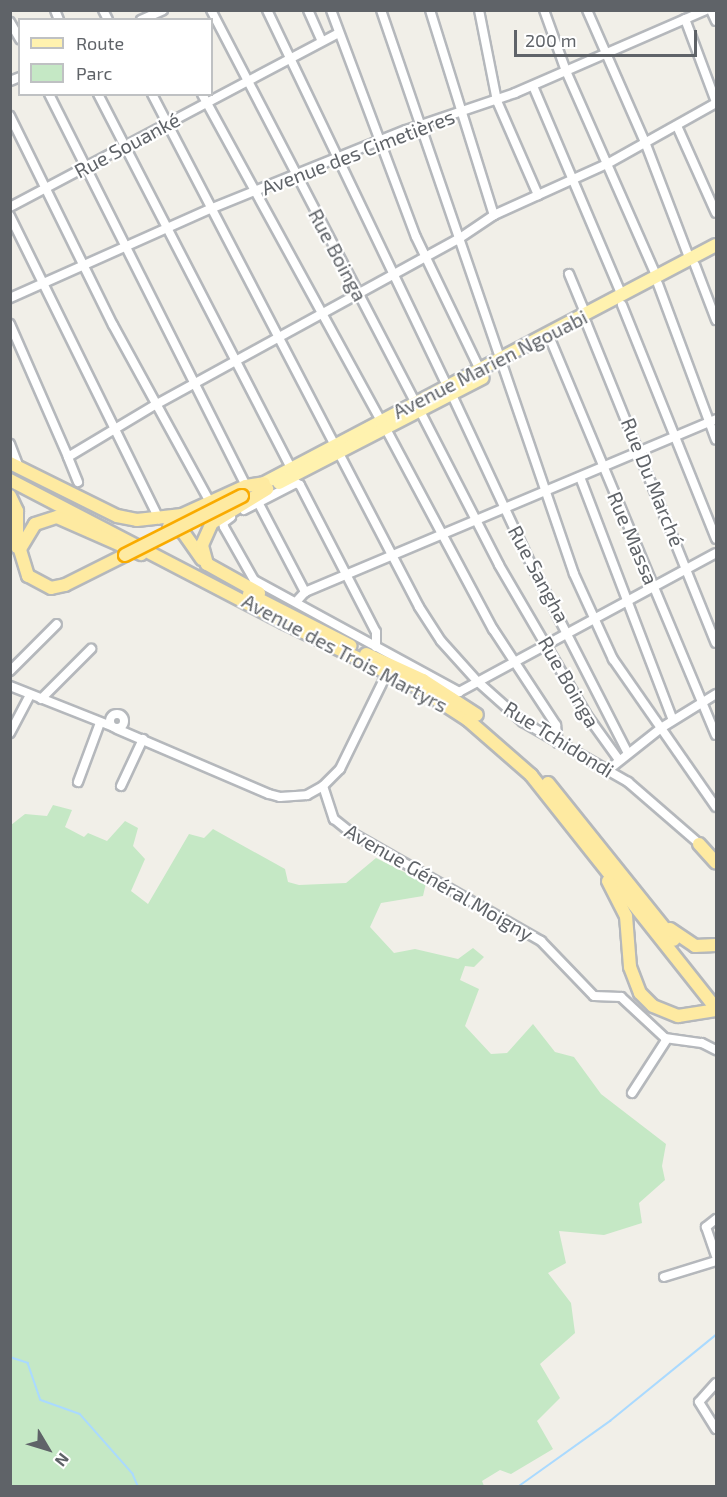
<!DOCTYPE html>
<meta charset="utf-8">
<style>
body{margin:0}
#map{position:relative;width:727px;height:1497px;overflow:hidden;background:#f1efe8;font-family:"Exo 2",sans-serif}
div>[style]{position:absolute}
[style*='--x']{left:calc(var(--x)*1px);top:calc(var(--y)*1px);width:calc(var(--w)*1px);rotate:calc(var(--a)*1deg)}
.green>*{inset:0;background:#c5e8c5}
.stream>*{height:1.5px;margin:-0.75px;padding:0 0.75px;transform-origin:0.75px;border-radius:0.75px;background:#aadaff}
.roads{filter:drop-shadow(2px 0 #b5b8bc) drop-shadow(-2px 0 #b5b8bc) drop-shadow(0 2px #b5b8bc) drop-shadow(0 -2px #b5b8bc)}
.minor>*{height:8px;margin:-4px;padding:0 4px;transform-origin:4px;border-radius:4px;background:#fff}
.minor>.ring{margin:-4px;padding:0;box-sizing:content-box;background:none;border:8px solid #fff;border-radius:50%}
.primary>*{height:12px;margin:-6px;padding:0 6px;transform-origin:6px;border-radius:6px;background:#fff2af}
.trunk>*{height:12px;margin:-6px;padding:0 6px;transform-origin:6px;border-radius:6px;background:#feeaa1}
.bridges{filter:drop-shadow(2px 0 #f9ab00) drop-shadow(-2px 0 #f9ab00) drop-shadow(0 2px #f9ab00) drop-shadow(0 -2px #f9ab00)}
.trunk-bridge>*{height:12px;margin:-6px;padding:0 6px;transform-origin:6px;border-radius:6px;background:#feeaa1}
span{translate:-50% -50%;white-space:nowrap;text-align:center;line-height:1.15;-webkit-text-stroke:4.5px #fff;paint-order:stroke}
.street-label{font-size:20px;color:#5f6368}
.frame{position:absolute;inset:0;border:12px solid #5f6368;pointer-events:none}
.legend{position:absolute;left:18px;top:18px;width:195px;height:78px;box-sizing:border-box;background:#fff;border:2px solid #bfc1c3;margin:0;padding:8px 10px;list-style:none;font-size:18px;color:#5f6368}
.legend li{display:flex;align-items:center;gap:12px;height:30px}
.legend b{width:30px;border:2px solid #bfc1c3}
.north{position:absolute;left:18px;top:1419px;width:60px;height:60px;-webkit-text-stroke:4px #fff;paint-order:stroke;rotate:128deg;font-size:16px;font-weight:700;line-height:24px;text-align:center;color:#5f6368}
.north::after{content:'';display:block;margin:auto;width:21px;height:27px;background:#5f6368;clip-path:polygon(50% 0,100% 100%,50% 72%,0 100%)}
.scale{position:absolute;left:514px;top:30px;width:183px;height:27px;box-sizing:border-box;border:3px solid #5f6368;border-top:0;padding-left:8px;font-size:18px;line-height:21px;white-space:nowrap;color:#5f6368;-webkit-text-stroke:4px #fff;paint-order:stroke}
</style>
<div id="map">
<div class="green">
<div style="clip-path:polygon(53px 805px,72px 810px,65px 827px,84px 837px,88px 833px,107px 841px,125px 821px,138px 828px,133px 846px,145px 859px,131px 891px,148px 904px,189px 834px,204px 838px,213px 829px,285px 869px,288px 882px,299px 885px,346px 883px,376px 858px,426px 883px,423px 896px,381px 903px,370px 927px,394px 953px,415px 949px,458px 959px,473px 948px,484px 957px,474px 967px,465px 966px,460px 980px,479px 989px,465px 1026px,491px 1054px,507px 1053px,533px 1024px,555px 1052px,574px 1057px,601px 1094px,666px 1144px,662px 1166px,665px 1180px,639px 1203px,642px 1223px,604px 1235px,559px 1231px,566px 1263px,548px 1273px,571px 1303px,575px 1333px,540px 1364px,560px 1398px,537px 1421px,553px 1449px,511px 1474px,500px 1470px,482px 1481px,484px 1486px,11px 1486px,11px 825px,25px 814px,47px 816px)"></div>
</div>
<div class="stream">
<div style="--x:10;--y:1357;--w:19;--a:18"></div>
<div style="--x:28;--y:1363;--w:39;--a:71"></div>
<div style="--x:41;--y:1400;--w:41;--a:19.7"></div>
<div style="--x:80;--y:1414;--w:80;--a:48.5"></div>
<div style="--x:133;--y:1474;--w:13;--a:67"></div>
<div style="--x:519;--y:1486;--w:112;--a:-35.5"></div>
<div style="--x:610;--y:1421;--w:136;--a:-39.1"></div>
</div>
<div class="roads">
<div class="minor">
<div style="--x:55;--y:10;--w:11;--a:68"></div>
<div style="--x:103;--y:10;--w:11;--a:63"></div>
<div style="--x:211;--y:10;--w:443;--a:62.5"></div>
<div style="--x:267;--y:10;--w:418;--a:64.4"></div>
<div style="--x:308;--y:10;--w:34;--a:66"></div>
<div style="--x:331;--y:10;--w:242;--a:69.5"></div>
<div style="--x:416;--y:237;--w:148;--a:64.3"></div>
<div style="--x:381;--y:10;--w:596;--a:71.11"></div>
<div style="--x:574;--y:574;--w:94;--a:65.4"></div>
<div style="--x:613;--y:659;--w:180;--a:55.2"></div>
<div style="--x:430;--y:10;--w:215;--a:72.7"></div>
<div style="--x:479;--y:10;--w:93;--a:78.8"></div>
<div style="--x:497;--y:101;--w:103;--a:66.4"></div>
<div style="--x:544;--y:10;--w:65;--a:70.2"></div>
<div style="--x:566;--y:71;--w:225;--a:66.2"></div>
<div style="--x:587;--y:10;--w:144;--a:66.3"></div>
<div style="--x:645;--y:142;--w:126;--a:69.1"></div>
<div style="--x:711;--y:10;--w:12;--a:66"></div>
<div style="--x:685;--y:19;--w:89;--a:69.5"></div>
<div style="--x:141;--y:20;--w:24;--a:-24"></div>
<div style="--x:10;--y:22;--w:20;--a:60"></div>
<div style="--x:10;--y:81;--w:11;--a:-22"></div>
<div style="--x:533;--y:86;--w:228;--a:67"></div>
<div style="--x:49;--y:94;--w:439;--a:63.3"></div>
<div style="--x:98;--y:94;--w:421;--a:62.7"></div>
<div style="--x:152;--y:94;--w:578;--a:62.5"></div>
<div style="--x:419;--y:607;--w:40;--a:57.1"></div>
<div style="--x:441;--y:641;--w:54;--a:48"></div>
<div style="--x:477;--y:681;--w:62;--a:41.7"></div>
<div style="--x:523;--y:722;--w:121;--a:29.7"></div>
<div style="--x:628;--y:782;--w:98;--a:40.9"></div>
<div style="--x:202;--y:94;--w:373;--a:61.3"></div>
<div style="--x:10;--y:116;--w:233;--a:63.8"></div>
<div style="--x:113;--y:325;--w:202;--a:61.3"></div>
<div style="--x:677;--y:126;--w:95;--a:65.9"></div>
<div style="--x:10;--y:207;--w:372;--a:-27.9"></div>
<div style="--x:10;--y:216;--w:338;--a:63.8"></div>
<div style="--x:695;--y:265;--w:59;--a:69.1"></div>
<div style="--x:569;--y:274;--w:44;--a:67.5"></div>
<div style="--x:658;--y:284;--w:166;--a:69.6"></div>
<div style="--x:10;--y:298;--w:219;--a:-24"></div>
<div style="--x:210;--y:209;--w:211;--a:-22"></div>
<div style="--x:406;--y:130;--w:115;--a:-18.7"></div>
<div style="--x:515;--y:93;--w:208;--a:-23.5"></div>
<div style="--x:622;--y:305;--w:252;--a:68.1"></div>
<div style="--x:586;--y:322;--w:346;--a:68"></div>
<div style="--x:10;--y:324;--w:145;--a:66.4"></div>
<div style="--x:551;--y:341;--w:427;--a:67.3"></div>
<div style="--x:452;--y:395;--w:180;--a:65"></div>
<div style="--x:528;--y:558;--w:219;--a:62.9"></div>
<div style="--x:420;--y:411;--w:173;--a:62.8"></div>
<div style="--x:499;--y:565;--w:173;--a:59.7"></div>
<div style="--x:586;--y:714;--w:57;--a:54.3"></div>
<div style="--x:386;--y:429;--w:227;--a:61.9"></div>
<div style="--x:493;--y:629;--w:115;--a:56.7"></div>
<div style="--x:556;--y:725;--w:18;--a:84"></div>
<div style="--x:10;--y:444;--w:25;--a:69"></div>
<div style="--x:580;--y:477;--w:260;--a:69.1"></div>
<div style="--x:78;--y:482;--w:27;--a:-112"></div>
<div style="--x:68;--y:457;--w:101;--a:-30.9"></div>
<div style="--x:155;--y:405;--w:344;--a:-28.7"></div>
<div style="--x:457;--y:240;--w:45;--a:-34"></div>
<div style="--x:494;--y:215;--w:124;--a:-24.3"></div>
<div style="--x:607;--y:164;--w:125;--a:-29.2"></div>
<div style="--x:258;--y:502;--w:102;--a:62.4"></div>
<div style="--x:244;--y:510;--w:59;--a:-27.4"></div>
<div style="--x:296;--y:483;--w:4;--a:27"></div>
<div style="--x:300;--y:485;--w:165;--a:62.7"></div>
<div style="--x:376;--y:632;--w:15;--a:90"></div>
<div style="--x:231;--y:517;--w:10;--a:143"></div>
<div style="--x:223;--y:523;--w:4;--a:76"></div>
<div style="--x:224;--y:527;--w:61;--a:60.5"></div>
<div style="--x:254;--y:580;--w:234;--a:28.6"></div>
<div style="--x:459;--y:692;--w:292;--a:-28.4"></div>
<div style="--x:296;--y:602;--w:13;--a:-48"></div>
<div style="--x:305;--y:592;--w:446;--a:-22.8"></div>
<div style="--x:10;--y:671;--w:66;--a:-45"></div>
<div style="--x:10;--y:686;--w:109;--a:21.6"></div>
<div style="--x:41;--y:699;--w:71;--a:-45"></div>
<div class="ring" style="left:110px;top:714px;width:6px;height:6px"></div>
<div style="--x:117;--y:729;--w:165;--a:23.2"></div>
<div style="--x:269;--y:794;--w:11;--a:15"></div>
<div style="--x:280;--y:797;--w:27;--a:-4"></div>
<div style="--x:307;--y:795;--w:18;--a:-29"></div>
<div style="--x:323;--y:786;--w:24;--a:-45"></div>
<div style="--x:340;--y:769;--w:107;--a:-63.9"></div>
<div style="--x:10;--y:733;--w:43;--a:-62.2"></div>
<div style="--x:608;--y:770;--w:68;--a:-38.4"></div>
<div style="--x:661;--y:728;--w:65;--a:-31.7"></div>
<div style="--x:78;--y:782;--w:63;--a:-69.6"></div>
<div style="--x:121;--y:786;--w:52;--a:-64.9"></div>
<div style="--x:323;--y:786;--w:35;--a:72"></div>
<div style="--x:334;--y:819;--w:21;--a:39"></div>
<div style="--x:350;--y:832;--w:220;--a:29.7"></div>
<div style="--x:541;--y:941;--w:76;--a:46.1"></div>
<div style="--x:594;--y:996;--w:27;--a:2"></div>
<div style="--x:621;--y:997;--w:60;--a:43"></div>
<div style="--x:665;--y:1038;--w:37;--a:8"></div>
<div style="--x:702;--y:1043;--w:16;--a:27"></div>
<div style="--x:632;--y:1093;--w:64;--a:-57.1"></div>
<div style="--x:716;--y:1219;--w:13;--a:141"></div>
<div style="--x:706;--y:1227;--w:31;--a:71"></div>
<div style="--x:664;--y:1277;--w:54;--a:-17.1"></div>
<div style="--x:716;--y:1383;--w:25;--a:132"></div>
<div style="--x:699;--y:1402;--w:32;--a:58"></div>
</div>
<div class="primary">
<div style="--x:264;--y:483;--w:511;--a:-27.77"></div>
<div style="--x:279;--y:483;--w:229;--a:-27.3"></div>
</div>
<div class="trunk">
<div style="--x:10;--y:463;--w:119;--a:26.4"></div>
<div style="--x:117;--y:516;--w:20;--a:11"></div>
<div style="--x:137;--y:520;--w:45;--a:-6.3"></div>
<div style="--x:182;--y:515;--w:70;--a:-24.4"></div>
<div style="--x:246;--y:486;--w:18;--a:-9"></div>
<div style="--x:10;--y:480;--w:308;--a:27.5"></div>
<div style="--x:283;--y:622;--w:151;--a:25.9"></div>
<div style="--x:419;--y:688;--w:59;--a:33.1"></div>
<div style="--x:468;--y:720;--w:84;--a:41.1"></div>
<div style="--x:531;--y:775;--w:298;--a:51.6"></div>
<div style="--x:10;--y:496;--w:17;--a:65"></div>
<div style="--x:17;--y:511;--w:36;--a:90"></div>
<div style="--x:169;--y:526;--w:15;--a:23"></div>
<div style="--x:183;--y:532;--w:33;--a:55"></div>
<div style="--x:125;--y:555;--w:67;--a:153.4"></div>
<div style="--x:65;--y:585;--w:14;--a:168"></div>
<div style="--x:51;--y:588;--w:26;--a:-152"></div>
<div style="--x:28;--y:576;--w:28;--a:-107"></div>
<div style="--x:20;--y:549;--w:29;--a:-59"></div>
<div style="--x:35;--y:524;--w:23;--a:-18"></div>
<div style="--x:57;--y:517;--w:92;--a:23.8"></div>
<div style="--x:259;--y:593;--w:60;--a:-150.9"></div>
<div style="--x:207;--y:564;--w:20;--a:-105"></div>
<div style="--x:202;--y:545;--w:24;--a:-66"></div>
<div style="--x:212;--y:523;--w:65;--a:-31.7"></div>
<div style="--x:249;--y:594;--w:114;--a:27"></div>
<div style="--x:366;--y:654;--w:63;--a:24.5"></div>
<div style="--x:423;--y:680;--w:64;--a:32.9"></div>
<div style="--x:548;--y:783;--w:201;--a:51.3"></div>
<div style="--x:699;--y:844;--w:25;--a:48"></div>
<div style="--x:608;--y:881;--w:39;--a:63"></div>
<div style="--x:626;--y:916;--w:51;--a:85.5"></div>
<div style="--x:630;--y:967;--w:28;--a:69"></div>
<div style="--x:640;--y:993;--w:18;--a:45"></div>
<div style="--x:653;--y:1006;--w:27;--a:22"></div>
<div style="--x:678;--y:1016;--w:38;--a:-9"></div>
<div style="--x:670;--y:929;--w:30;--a:34"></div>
<div style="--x:695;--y:946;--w:21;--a:-3"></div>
</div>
</div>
<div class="bridges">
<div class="trunk-bridge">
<div style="--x:125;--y:555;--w:131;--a:-26.8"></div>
</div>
</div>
<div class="street-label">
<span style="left:127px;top:145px;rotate:-28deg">Rue Souanké</span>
<span style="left:358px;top:152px;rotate:-21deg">Avenue des Cimetières</span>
<span style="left:338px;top:255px;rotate:62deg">Rue Boinga</span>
<span style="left:490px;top:364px;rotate:-27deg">Avenue Marien Ngouabi</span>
<span style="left:653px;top:482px;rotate:68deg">Rue Du Marché</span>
<span style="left:633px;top:538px;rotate:67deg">Rue Massa</span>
<span style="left:539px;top:574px;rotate:62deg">Rue Sangha</span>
<span style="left:345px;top:653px;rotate:28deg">Avenue des Trois Martyrs</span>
<span style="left:569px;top:682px;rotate:60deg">Rue Boinga</span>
<span style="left:559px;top:739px;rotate:32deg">Rue Tchidondi</span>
<span style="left:439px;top:882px;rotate:30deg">Avenue Général Moigny</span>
</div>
<div class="frame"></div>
<ul class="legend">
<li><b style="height:8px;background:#fff2af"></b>Route</li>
<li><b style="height:16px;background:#c5e8c5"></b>Parc</li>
</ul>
<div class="north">N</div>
<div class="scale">200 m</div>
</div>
